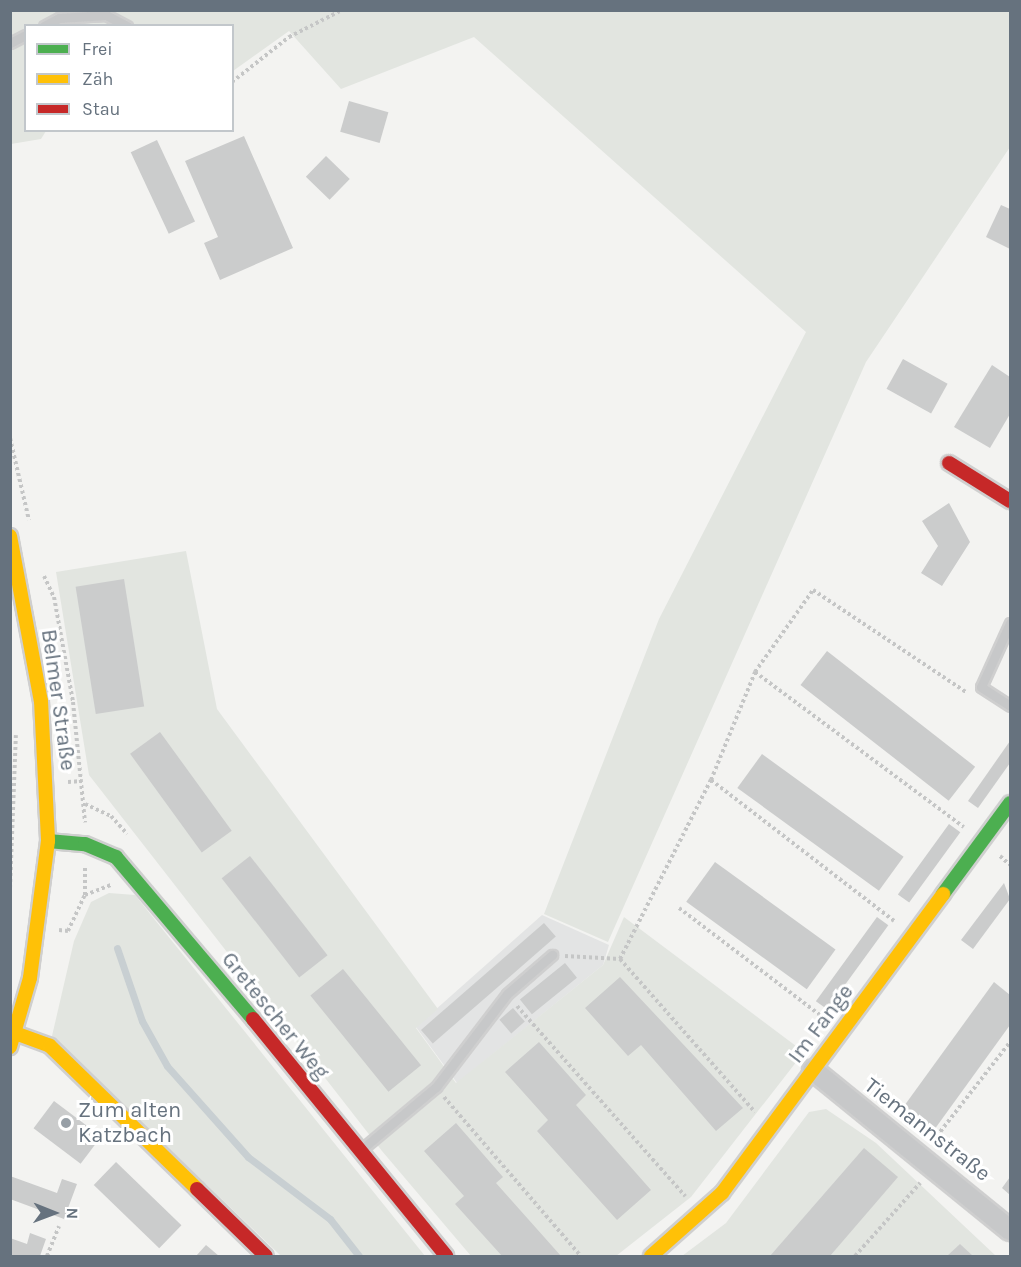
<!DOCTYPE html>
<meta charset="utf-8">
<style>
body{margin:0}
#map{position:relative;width:1021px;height:1267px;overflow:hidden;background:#f3f3f1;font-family:Karla,sans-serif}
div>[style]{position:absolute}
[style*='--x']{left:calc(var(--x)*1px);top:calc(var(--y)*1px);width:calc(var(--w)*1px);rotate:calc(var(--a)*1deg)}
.built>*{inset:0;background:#e3e4e4}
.green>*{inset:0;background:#e2e5e0}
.stream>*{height:7px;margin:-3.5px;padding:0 3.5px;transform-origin:3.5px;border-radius:3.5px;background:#c8cfd2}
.building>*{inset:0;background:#cbcccc;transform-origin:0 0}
.path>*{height:4px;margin-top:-2px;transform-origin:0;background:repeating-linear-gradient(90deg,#c5c6c6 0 3px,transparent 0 6px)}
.roads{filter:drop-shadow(2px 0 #cfcfcf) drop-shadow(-2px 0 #cfcfcf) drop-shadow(0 2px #cfcfcf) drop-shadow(0 -2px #cfcfcf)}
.lane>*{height:9px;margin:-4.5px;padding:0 4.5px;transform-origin:4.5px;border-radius:4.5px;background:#c7c8c9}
.street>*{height:20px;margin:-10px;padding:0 10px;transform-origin:10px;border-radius:10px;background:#c7c8c9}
.fast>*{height:14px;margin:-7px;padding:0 7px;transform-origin:7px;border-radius:7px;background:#4caf50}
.slow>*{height:14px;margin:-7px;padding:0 7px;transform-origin:7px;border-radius:7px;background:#ffc107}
.jam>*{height:14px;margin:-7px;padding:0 7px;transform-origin:7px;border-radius:7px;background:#c62828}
.dots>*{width:16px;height:16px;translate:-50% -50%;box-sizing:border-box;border:3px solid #fff;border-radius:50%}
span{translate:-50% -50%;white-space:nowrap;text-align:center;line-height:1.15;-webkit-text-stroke:6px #fff;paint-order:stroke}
.street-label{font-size:22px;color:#66727e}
.poi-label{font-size:22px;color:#66727e}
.left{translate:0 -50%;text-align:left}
.frame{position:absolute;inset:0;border:12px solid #66727e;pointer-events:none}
.legend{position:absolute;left:24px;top:24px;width:210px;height:108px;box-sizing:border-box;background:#fff;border:2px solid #c2c7cb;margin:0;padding:8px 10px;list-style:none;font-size:18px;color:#66727e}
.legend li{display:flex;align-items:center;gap:12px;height:30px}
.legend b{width:30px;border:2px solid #c2c7cb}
.north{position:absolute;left:24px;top:1183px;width:60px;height:60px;-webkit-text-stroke:4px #fff;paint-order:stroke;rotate:91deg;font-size:16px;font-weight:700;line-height:24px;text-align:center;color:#66727e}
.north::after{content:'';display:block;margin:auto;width:21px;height:27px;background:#66727e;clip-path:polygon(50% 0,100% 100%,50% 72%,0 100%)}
</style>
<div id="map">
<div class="built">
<div style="clip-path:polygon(542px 915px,609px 945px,603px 965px,457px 1083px,416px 1027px)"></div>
</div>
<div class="green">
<div style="clip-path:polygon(11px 11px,1010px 11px,1010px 147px,866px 362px,608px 942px,544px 914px,659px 619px,806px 332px,474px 37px,341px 89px,289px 31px,233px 71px,232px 26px,26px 26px,26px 130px,46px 131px,41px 139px,11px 144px)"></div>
<div style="clip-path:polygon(186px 551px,217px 709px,438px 1009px,416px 1028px,456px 1083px,603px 965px,624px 917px,804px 1052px,691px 1197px,616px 1256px,471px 1256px,382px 1151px,89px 775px,56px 572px)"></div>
<div style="clip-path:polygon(109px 893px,135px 895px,425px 1256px,281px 1256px,52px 1036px,74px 941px,91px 902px)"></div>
<div style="clip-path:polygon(826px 1109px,876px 1143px,996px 1256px,682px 1256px,726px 1223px,809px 1112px)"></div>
</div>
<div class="stream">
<div style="--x:117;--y:948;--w:77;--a:71.1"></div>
<div style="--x:142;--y:1021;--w:51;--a:60.9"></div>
<div style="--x:167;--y:1066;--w:122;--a:48.3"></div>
<div style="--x:248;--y:1157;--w:103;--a:37.1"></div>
<div style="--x:330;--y:1219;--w:47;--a:51.9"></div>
</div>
<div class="building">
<div style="left:349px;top:101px;width:41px;height:32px;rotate:16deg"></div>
<div style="clip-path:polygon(244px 136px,293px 248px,220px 280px,204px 243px,218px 237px,185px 161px)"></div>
<div style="left:157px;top:140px;width:90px;height:29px;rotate:65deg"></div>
<div style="left:326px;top:156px;width:33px;height:29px;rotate:44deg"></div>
<div style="clip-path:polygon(1001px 205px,1010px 209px,1010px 249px,986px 237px)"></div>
<div style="left:903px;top:359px;width:51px;height:34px;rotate:29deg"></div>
<div style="clip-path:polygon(992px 365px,1010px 377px,1010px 414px,990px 448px,954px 427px)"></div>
<div style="clip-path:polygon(949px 503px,970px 542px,942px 586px,921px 573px,938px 546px,922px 521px)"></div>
<div style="left:124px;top:579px;width:129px;height:49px;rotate:81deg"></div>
<div style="left:827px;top:651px;width:188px;height:43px;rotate:38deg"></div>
<div style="left:160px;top:732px;width:122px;height:37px;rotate:54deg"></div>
<div style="clip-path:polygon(1010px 741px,1010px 763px,978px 808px,968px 801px)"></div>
<div style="left:762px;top:754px;width:175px;height:42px;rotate:36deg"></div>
<div style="left:949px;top:824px;width:14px;height:87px;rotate:36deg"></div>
<div style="left:250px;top:856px;width:126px;height:36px;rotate:52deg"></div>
<div style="left:715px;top:862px;width:149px;height:49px;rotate:36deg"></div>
<div style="clip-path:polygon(1004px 883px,1010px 899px,973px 949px,961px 940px)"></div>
<div style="left:877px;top:917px;width:14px;height:104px;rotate:36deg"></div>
<div style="left:544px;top:923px;width:18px;height:163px;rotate:49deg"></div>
<div style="left:565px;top:963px;width:19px;height:58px;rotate:51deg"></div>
<div style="left:343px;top:969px;width:124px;height:42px;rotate:51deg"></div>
<div style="clip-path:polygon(620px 977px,743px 1108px,716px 1131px,641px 1045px,628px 1056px,585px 1008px)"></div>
<div style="clip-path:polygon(994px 982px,1010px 995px,1010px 1025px,929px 1137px,899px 1113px)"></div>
<div style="left:513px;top:1008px;width:18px;height:18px;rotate:49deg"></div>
<div style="clip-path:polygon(539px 1042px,586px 1095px,576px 1105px,651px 1190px,617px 1220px,537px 1131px,548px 1120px,505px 1072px)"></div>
<div style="left:54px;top:1101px;width:59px;height:34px;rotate:37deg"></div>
<div style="clip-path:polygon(456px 1123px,503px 1177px,496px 1183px,561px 1256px,502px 1256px,455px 1204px,464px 1196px,424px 1151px)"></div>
<div style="clip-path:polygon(864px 1148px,898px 1177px,830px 1256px,770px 1256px)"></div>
<div style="left:116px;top:1162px;width:91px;height:32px;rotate:44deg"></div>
<div style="clip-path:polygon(10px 1176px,57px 1193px,62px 1179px,77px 1184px,64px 1219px,10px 1199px)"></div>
<div style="clip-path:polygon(1010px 1177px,1010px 1195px,1002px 1188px)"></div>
<div style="clip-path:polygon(30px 1233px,46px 1239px,40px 1256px,10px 1256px,10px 1238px,27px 1244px)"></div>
<div style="clip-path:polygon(960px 1244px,973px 1256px,947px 1256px)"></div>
<div style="clip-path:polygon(206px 1245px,219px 1256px,196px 1256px)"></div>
</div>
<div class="path">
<div style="--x:232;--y:82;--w:73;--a:-38.3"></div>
<div style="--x:289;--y:37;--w:59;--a:-27"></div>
<div style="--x:10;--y:438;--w:84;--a:77"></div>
<div style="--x:44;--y:576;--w:23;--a:65"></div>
<div style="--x:54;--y:597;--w:107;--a:79.7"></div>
<div style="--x:73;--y:702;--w:121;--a:84.3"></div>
<div style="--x:755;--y:672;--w:260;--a:36.6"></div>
<div style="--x:711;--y:780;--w:231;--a:37.6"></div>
<div style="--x:68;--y:782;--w:14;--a:-4"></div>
<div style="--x:85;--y:804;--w:29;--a:25"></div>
<div style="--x:111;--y:816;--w:24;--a:48"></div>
<div style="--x:1000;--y:856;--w:13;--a:42"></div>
<div style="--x:10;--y:888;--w:153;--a:-87.8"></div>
<div style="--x:85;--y:895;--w:28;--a:-21"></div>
<div style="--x:679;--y:908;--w:182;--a:37.2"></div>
<div style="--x:59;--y:930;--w:9;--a:6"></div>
<div style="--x:68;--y:931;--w:40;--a:-65"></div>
<div style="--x:85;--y:895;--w:27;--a:-90"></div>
<div style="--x:565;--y:956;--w:55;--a:3.1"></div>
<div style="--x:620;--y:959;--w:204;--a:48.6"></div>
<div style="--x:620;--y:959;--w:201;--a:-63.1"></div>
<div style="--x:711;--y:780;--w:117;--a:-67.8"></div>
<div style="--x:755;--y:672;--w:100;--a:-54.7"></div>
<div style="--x:813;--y:590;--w:184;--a:33.7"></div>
<div style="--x:517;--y:1006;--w:254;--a:48.5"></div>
<div style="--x:444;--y:1097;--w:210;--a:49.3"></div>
<div style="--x:933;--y:1141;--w:125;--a:-52.1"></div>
<div style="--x:47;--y:1256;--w:32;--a:-68"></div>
<div style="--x:855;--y:1256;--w:98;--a:-48.3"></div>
</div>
<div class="roads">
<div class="lane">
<div style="--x:44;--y:26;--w:17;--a:-28"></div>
<div style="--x:59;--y:18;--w:47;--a:-3.7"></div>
<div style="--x:106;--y:15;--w:24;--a:28"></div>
<div style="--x:10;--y:43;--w:18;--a:-27"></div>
<div style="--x:1010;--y:623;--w:70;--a:114.4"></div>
<div style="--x:981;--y:687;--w:35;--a:33"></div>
<div style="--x:362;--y:1149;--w:97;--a:-40"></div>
<div style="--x:436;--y:1087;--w:117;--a:-52.6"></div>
<div style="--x:507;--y:994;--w:60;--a:-40.9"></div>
</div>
<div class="street">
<div style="--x:813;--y:1070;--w:254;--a:39.1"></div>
</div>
<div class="fast">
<div style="--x:48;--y:841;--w:37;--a:5"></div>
<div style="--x:85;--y:844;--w:34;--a:23"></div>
<div style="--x:116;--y:857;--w:212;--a:49.8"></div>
<div style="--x:943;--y:894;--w:113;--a:-53.6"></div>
</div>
<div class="slow">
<div style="--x:10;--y:536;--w:168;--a:79.4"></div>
<div style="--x:41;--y:701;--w:140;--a:87.1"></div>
<div style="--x:48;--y:841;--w:138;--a:97.5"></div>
<div style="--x:30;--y:978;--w:72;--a:106.2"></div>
<div style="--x:15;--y:1033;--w:37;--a:20"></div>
<div style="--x:50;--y:1046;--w:205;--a:44.2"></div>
<div style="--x:651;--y:1256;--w:95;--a:-41.6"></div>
<div style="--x:722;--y:1193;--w:372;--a:-53.5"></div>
</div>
<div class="jam">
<div style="--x:949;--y:463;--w:72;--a:31.9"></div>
<div style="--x:253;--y:1019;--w:306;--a:50.8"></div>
<div style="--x:197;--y:1189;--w:96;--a:44.2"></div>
</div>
</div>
<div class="dots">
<div style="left:66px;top:1123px;background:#979fa6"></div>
</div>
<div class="street-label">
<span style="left:58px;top:700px;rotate:82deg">Belmer Straße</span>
<span style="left:275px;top:1016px;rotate:51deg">Gretescher Weg</span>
<span style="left:821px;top:1024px;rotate:-53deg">Im Fange</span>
<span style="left:927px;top:1130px;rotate:38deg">Tiemannstraße</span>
</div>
<div class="poi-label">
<span class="left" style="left:78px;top:1123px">Zum alten<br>Katzbach</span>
</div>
<div class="frame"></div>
<ul class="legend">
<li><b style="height:8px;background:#4caf50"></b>Frei</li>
<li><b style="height:8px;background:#ffc107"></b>Zäh</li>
<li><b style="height:8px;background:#c62828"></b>Stau</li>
</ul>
<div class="north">N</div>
</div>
